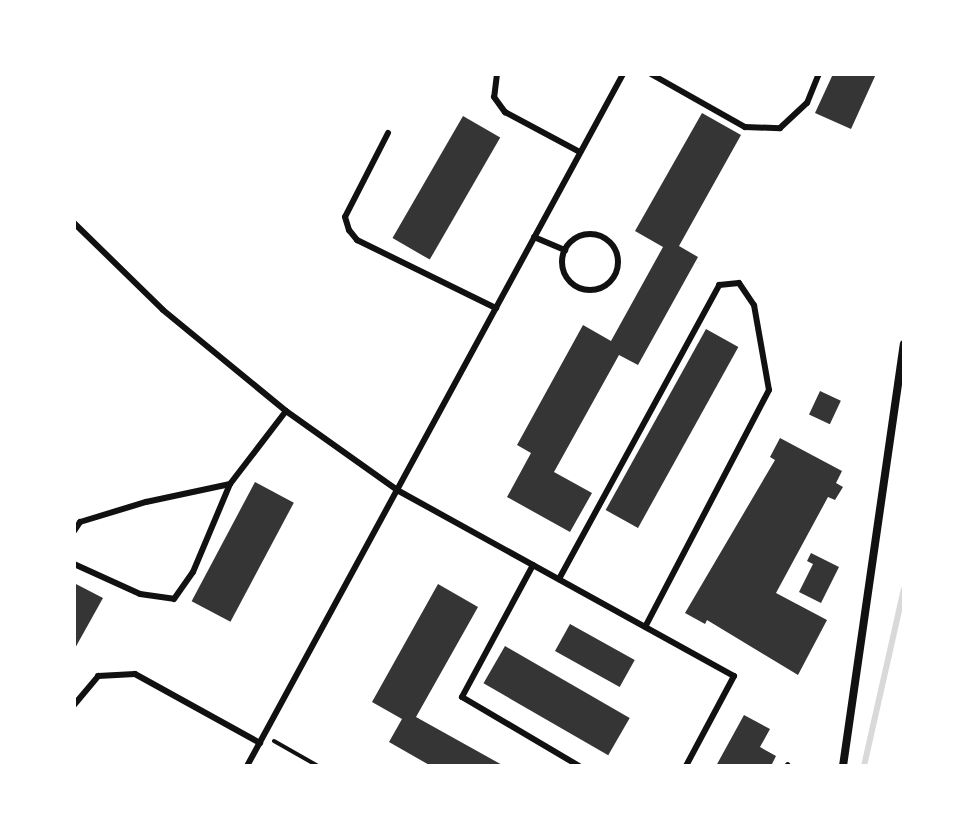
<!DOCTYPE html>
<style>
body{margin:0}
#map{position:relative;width:978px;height:840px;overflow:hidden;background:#fff;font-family:Lato,sans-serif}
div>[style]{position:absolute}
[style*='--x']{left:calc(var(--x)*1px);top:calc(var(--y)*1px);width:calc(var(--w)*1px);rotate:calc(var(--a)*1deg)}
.stream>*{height:6px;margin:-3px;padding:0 3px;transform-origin:3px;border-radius:3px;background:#d9d9d9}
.building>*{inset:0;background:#353535;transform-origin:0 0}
.path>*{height:4px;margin:-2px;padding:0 2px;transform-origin:2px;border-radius:2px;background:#111}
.service>*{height:6px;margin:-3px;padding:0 3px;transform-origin:3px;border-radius:3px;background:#111}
.service>.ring{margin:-3px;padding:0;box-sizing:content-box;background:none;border:6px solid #111;border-radius:50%}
.minor>*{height:8px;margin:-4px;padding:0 4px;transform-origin:4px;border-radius:4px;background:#111}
span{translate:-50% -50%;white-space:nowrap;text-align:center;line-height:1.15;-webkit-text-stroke:6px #fff;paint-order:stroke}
.frame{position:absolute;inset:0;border:76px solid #fff;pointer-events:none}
</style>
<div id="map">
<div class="stream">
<div style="--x:864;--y:766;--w:181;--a:-77.3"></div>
</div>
<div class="building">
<div style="clip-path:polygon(833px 74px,876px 74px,851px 129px,815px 113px)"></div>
<div style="clip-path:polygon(702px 113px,741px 135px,679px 246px,698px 257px,638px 365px,619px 355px,554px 472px,592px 493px,570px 532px,507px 497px,531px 453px,517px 445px,583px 325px,611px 341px,663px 247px,635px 231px)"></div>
<div style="left:463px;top:116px;width:43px;height:141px;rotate:30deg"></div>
<div style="left:706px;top:329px;width:37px;height:207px;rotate:29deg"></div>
<div style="left:820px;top:391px;width:23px;height:26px;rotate:25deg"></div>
<div style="clip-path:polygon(780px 438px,842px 471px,836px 483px,843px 487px,835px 500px,828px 497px,776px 593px,827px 620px,798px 675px,707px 620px,705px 624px,685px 613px,775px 460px,770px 457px)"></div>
<div style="left:255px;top:482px;width:44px;height:135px;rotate:28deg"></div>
<div style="clip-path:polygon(811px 553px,839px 567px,821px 603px,799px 592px,813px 564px,807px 561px)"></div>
<div style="clip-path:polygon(74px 583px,103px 598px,74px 650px)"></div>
<div style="clip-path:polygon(438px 584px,478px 607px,416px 717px,504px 766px,431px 766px,389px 742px,402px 719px,372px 702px)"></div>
<div style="left:570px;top:624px;width:74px;height:31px;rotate:29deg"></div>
<div style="left:505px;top:646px;width:144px;height:43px;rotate:30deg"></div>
<div style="clip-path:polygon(744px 715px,770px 729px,760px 747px,776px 756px,771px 766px,716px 766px)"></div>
</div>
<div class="path">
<div style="--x:274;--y:741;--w:51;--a:29.6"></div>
</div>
<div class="service">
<div style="--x:497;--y:74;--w:23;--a:97"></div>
<div style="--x:494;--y:97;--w:19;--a:54"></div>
<div style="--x:505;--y:112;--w:85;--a:28.1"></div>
<div style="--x:651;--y:74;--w:108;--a:29.4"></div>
<div style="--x:745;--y:127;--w:35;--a:2"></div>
<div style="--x:780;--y:128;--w:37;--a:-43"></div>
<div style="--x:807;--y:103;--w:31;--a:-68"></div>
<div style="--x:388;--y:133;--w:94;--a:117.1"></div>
<div style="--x:345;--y:217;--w:14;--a:73"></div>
<div style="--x:349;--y:230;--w:13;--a:51"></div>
<div style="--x:357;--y:240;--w:155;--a:26.1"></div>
<div style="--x:74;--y:223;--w:124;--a:44.3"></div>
<div style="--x:163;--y:310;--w:159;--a:39.4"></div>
<div style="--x:286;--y:411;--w:136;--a:35.4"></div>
<div style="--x:397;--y:490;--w:385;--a:28.9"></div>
<div style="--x:734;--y:676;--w:102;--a:118.1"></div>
<div class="ring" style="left:562px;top:234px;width:50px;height:50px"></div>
<div style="--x:534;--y:237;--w:34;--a:23"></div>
<div style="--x:74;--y:531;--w:11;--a:-56"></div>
<div style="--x:80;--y:522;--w:69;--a:-16.9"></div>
<div style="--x:146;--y:502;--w:86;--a:-12.1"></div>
<div style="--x:230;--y:484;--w:92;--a:-52.5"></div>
<div style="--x:74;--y:564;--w:72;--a:24.4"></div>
<div style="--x:140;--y:594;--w:34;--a:8"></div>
<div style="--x:174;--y:599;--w:33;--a:-55"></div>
<div style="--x:193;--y:572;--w:95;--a:-67.2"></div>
<div style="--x:533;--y:565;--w:150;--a:118.3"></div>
<div style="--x:462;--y:697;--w:136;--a:30.5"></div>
<div style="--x:559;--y:579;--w:335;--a:-61.4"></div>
<div style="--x:719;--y:285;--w:20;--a:-6"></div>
<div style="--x:739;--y:283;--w:27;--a:56"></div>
<div style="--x:754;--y:305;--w:86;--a:80"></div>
<div style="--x:769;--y:390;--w:267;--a:117.6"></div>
<div style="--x:74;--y:705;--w:38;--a:-50"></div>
<div style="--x:98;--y:676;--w:37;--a:-3"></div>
<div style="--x:135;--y:674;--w:143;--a:28.9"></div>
<div style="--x:247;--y:766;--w:788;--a:-61.48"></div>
<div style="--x:787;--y:766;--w:1;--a:-45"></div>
</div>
<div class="minor">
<div style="--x:843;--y:766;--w:426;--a:-81.8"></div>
</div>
<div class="frame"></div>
</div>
